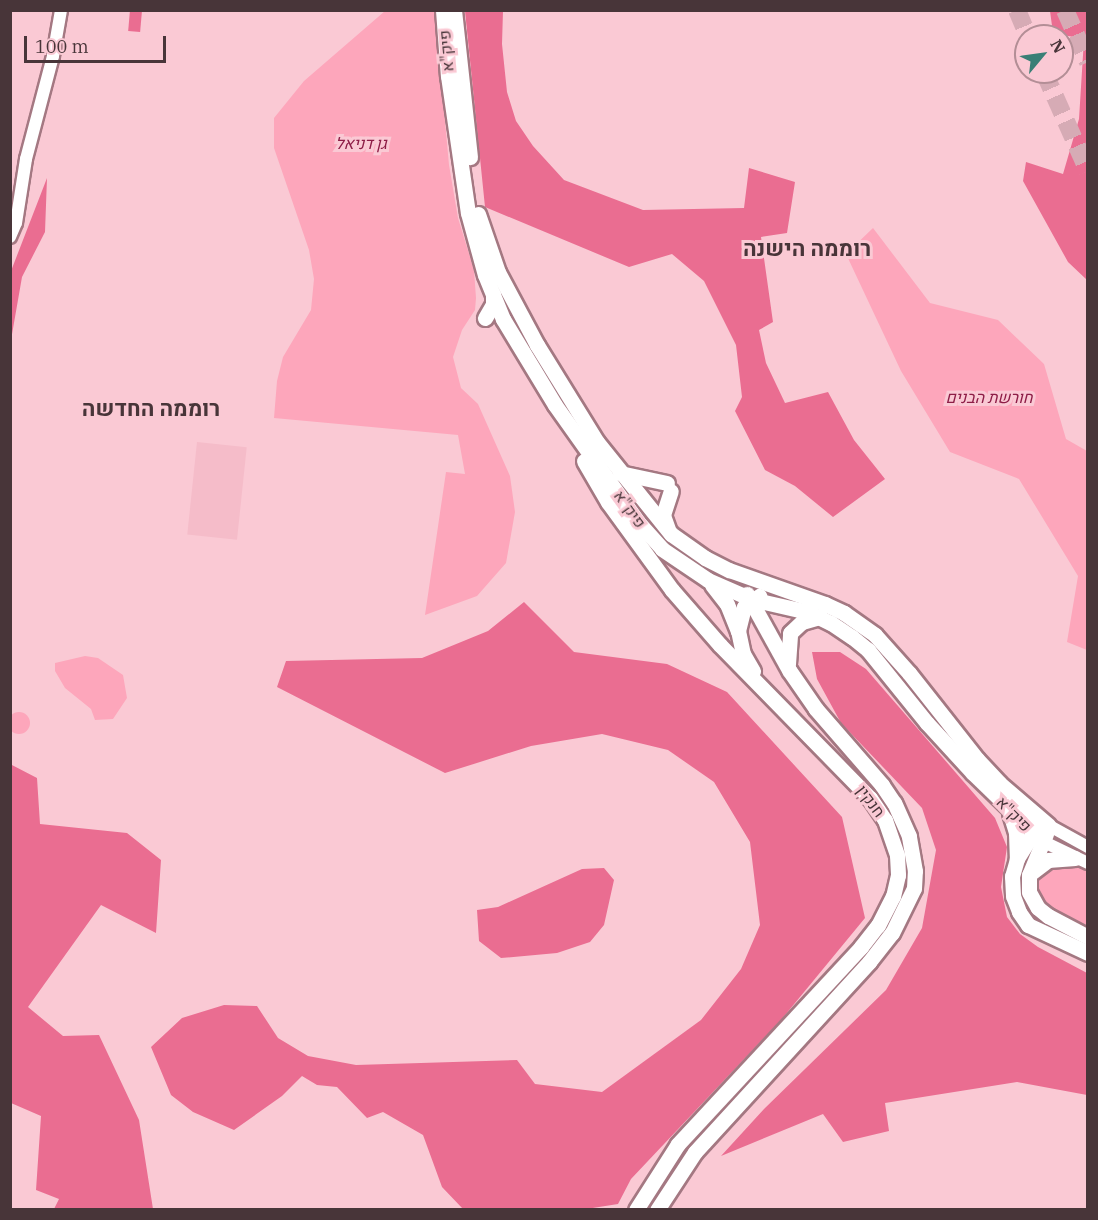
<!DOCTYPE html>
<meta charset="utf-8">
<style>
body{margin:0}
#map{position:relative;width:1098px;height:1220px;overflow:hidden;background:#fac9d4;font-family:"IBM Plex Serif",Heebo,serif}
div>[style]{position:absolute}
[style*='--x']{left:calc(var(--x)*1px);top:calc(var(--y)*1px);width:calc(var(--w)*1px);rotate:calc(var(--a)*1deg)}
.built>*{inset:0;background:#f5bcc9;transform-origin:0 0}
.green>*{inset:0;background:#fda6bb}
.round{border-radius:50%}
.forest>*{inset:0;background:#ea6d91;transform-origin:0 0}
.highway-tunnel>*{height:18px;margin-top:-9px;transform-origin:0;background:repeating-linear-gradient(90deg,#d6abb5 0 18px,transparent 0 27px)}
.roads{filter:drop-shadow(2px 0 #a47882) drop-shadow(-2px 0 #a47882) drop-shadow(0 2px #a47882) drop-shadow(0 -2px #a47882)}
.minor>*{height:12px;margin:-6px;padding:0 6px;transform-origin:6px;border-radius:6px;background:#fff}
.major>*{height:15px;margin:-7.5px;padding:0 7.5px;transform-origin:7.5px;border-radius:7.5px;background:#fff}
span{translate:-50% -50%;white-space:nowrap;text-align:center;line-height:1.15;-webkit-text-stroke:6px #fac9d4;paint-order:stroke}
.street-label{font-size:16px;color:#483539}
.park-label{font-size:16px;color:#8e1d47;font-style:italic}
.district-label{font-size:22px;color:#483539;font-weight:700}
.frame{position:absolute;inset:0;border:12px solid #483539;pointer-events:none}
.north{position:absolute;left:1014px;top:24px;width:60px;height:60px;box-sizing:border-box;background:#fac9d4;border:2px solid #b38e96;border-radius:50%;rotate:61deg;font-size:16px;font-weight:700;line-height:24px;text-align:center;color:#483539}
.north::after{content:'';display:block;margin:auto;width:21px;height:27px;background:#397f76;clip-path:polygon(50% 0,100% 100%,50% 72%,0 100%)}
.scale{position:absolute;left:24px;top:36px;width:142px;height:27px;box-sizing:border-box;border:3px solid #483539;border-top:0;padding-left:8px;font-size:18px;line-height:21px;white-space:nowrap;color:#483539;-webkit-text-stroke:4px #fac9d4;paint-order:stroke}
</style>
<div id="map">
<div class="built">
<div style="left:197px;top:442px;width:50px;height:93px;rotate:6deg"></div>
</div>
<div class="green">
<div style="clip-path:polygon(385px 11px,435px 11px,449px 165px,458px 218px,474px 270px,476px 298px,475px 310px,462px 330px,453px 357px,461px 388px,478px 404px,510px 476px,515px 512px,506px 563px,477px 596px,425px 615px,446px 472px,465px 474px,458px 435px,274px 418px,277px 381px,283px 357px,311px 310px,314px 279px,309px 250px,274px 148px,274px 118px,304px 81px)"></div>
<div style="clip-path:polygon(873px 228px,930px 303px,998px 320px,1044px 364px,1066px 439px,1087px 451px,1087px 650px,1067px 642px,1078px 576px,1019px 479px,950px 452px,901px 371px,846px 254px)"></div>
<div style="clip-path:polygon(85px 656px,98px 658px,123px 675px,127px 698px,113px 719px,95px 720px,91px 709px,65px 688px,55px 671px,55px 663px)"></div>
<div class="round" style="left:8px;top:712px;width:22px;height:22px"></div>
<div style="clip-path:polygon(1065px 865px,1077px 866px,1087px 871px,1087px 925px,1049px 910px,1039px 893px,1038px 876px,1044px 870px)"></div>
</div>
<div class="forest">
<div style="left:130px;top:10px;width:12px;height:21px;rotate:5deg"></div>
<div style="clip-path:polygon(465px 11px,503px 11px,502px 44px,507px 92px,516px 121px,533px 146px,564px 180px,643px 210px,744px 208px,749px 168px,795px 182px,787px 233px,761px 237px,773px 322px,759px 330px,766px 363px,785px 403px,828px 392px,854px 440px,885px 479px,833px 517px,795px 486px,765px 470px,735px 411px,742px 397px,736px 345px,704px 281px,672px 254px,629px 267px,485px 207px)"></div>
<div style="clip-path:polygon(1050px 11px,1087px 11px,1087px 280px,1068px 262px,1023px 181px,1026px 162px,1063px 174px,1079px 119px,1084px 39px,1053px 33px)"></div>
<div style="clip-path:polygon(47px 178px,45px 232px,22px 277px,11px 340px,11px 271px)"></div>
<div style="clip-path:polygon(524px 602px,574px 652px,667px 664px,727px 692px,842px 817px,865px 918px,781px 1020px,631px 1179px,618px 1204px,580px 1210px,463px 1209px,442px 1187px,423px 1135px,383px 1112px,367px 1118px,337px 1087px,317px 1085px,302px 1076px,282px 1096px,234px 1130px,193px 1112px,171px 1095px,151px 1047px,182px 1018px,224px 1005px,257px 1006px,278px 1038px,308px 1056px,356px 1065px,517px 1060px,535px 1084px,602px 1092px,701px 1020px,741px 969px,760px 925px,750px 842px,714px 782px,668px 750px,602px 734px,531px 746px,445px 773px,277px 687px,286px 661px,422px 658px,488px 631px)"></div>
<div style="clip-path:polygon(812px 652px,840px 652px,866px 669px,995px 818px,1007px 847px,1001px 887px,1007px 917px,1020px 934px,1038px 947px,1087px 973px,1087px 1095px,1017px 1082px,885px 1103px,889px 1131px,843px 1142px,823px 1114px,721px 1156px,764px 1109px,886px 990px,922px 928px,936px 850px,922px 808px,841px 723px,817px 679px)"></div>
<div style="clip-path:polygon(10px 764px,37px 778px,40px 824px,127px 833px,161px 860px,156px 933px,101px 905px,28px 1007px,63px 1036px,99px 1035px,139px 1120px,153px 1209px,54px 1209px,59px 1199px,36px 1190px,41px 1116px,11px 1103px)"></div>
<div style="clip-path:polygon(604px 868px,614px 880px,604px 925px,590px 942px,557px 953px,501px 958px,479px 941px,477px 910px,498px 907px,582px 869px)"></div>
</div>
<div class="highway-tunnel">
<div style="--x:1017;--y:10;--w:28;--a:67"></div>
<div style="--x:1065;--y:10;--w:57;--a:66.1"></div>
<div style="--x:1044;--y:72;--w:108;--a:66"></div>
</div>
<div class="roads">
<div class="minor">
<div style="--x:10;--y:237;--w:15;--a:-67"></div>
<div style="--x:16;--y:223;--w:65;--a:-81.1"></div>
<div style="--x:26;--y:159;--w:106;--a:-75.3"></div>
<div style="--x:53;--y:56;--w:47;--a:-80.1"></div>
<div style="--x:1048;--y:825;--w:46;--a:28.8"></div>
<div style="--x:1044;--y:842;--w:49;--a:25.5"></div>
</div>
<div class="major">
<div style="--x:443;--y:10;--w:66;--a:85.7"></div>
<div style="--x:448;--y:76;--w:138;--a:81.7"></div>
<div style="--x:468;--y:213;--w:64;--a:74.7"></div>
<div style="--x:485;--y:275;--w:48;--a:67.8"></div>
<div style="--x:503;--y:319;--w:100;--a:58.8"></div>
<div style="--x:555;--y:405;--w:143;--a:54.6"></div>
<div style="--x:638;--y:522;--w:36;--a:48"></div>
<div style="--x:662;--y:549;--w:55;--a:34"></div>
<div style="--x:708;--y:580;--w:47;--a:23.8"></div>
<div style="--x:751;--y:599;--w:58;--a:12.8"></div>
<div style="--x:808;--y:612;--w:25;--a:26"></div>
<div style="--x:831;--y:623;--w:25;--a:34"></div>
<div style="--x:852;--y:637;--w:21;--a:39"></div>
<div style="--x:868;--y:650;--w:94;--a:51.1"></div>
<div style="--x:927;--y:723;--w:68;--a:47.4"></div>
<div style="--x:973;--y:773;--w:99;--a:44.2"></div>
<div style="--x:454;--y:10;--w:148;--a:83.8"></div>
<div style="--x:478;--y:214;--w:61;--a:71"></div>
<div style="--x:498;--y:272;--w:83;--a:61.9"></div>
<div style="--x:537;--y:345;--w:114;--a:58.3"></div>
<div style="--x:597;--y:442;--w:118;--a:51.2"></div>
<div style="--x:671;--y:534;--w:42;--a:35.2"></div>
<div style="--x:705;--y:558;--w:27;--a:27"></div>
<div style="--x:729;--y:570;--w:102;--a:19.5"></div>
<div style="--x:825;--y:604;--w:21;--a:25"></div>
<div style="--x:844;--y:613;--w:38;--a:35"></div>
<div style="--x:875;--y:635;--w:51;--a:48.2"></div>
<div style="--x:909;--y:673;--w:110;--a:51.7"></div>
<div style="--x:977;--y:759;--w:33;--a:47"></div>
<div style="--x:999;--y:783;--w:65;--a:40.6"></div>
<div style="--x:485;--y:318;--w:16;--a:-60"></div>
<div style="--x:493;--y:304;--w:10;--a:-90"></div>
<div style="--x:584;--y:461;--w:48;--a:59.7"></div>
<div style="--x:608;--y:502;--w:109;--a:54"></div>
<div style="--x:672;--y:590;--w:73;--a:48.9"></div>
<div style="--x:720;--y:645;--w:214;--a:45.6"></div>
<div style="--x:870;--y:798;--w:27;--a:56"></div>
<div style="--x:885;--y:820;--w:37;--a:71"></div>
<div style="--x:897;--y:855;--w:20;--a:87"></div>
<div style="--x:898;--y:875;--w:22;--a:103"></div>
<div style="--x:893;--y:896;--w:33;--a:117"></div>
<div style="--x:878;--y:925;--w:28;--a:128"></div>
<div style="--x:861;--y:947;--w:269;--a:132.9"></div>
<div style="--x:678;--y:1144;--w:78;--a:122.5"></div>
<div style="--x:620;--y:473;--w:48;--a:12"></div>
<div style="--x:668;--y:529;--w:15;--a:-110"></div>
<div style="--x:663;--y:515;--w:25;--a:-72"></div>
<div style="--x:712;--y:585;--w:24;--a:52"></div>
<div style="--x:727;--y:604;--w:29;--a:68"></div>
<div style="--x:788;--y:664;--w:31;--a:-86"></div>
<div style="--x:790;--y:633;--w:16;--a:-43"></div>
<div style="--x:802;--y:622;--w:19;--a:-16"></div>
<div style="--x:753;--y:671;--w:20;--a:-120"></div>
<div style="--x:743;--y:654;--w:24;--a:-102"></div>
<div style="--x:738;--y:631;--w:25;--a:-76"></div>
<div style="--x:744;--y:607;--w:19;--a:-36"></div>
<div style="--x:1010;--y:813;--w:21;--a:73"></div>
<div style="--x:1016;--y:833;--w:26;--a:88"></div>
<div style="--x:1040;--y:830;--w:8;--a:157"></div>
<div style="--x:1033;--y:833;--w:31;--a:122"></div>
<div style="--x:1017;--y:859;--w:18;--a:106"></div>
<div style="--x:1012;--y:876;--w:20;--a:87"></div>
<div style="--x:1013;--y:896;--w:17;--a:69"></div>
<div style="--x:1019;--y:912;--w:16;--a:55"></div>
<div style="--x:1028;--y:925;--w:66;--a:25"></div>
<div style="--x:1046;--y:834;--w:44;--a:112.5"></div>
<div style="--x:1029;--y:875;--w:17;--a:90"></div>
<div style="--x:1029;--y:892;--w:18;--a:61"></div>
<div style="--x:1038;--y:908;--w:13;--a:39"></div>
<div style="--x:1048;--y:916;--w:45;--a:27.7"></div>
<div style="--x:1031;--y:873;--w:21;--a:-37"></div>
<div style="--x:1048;--y:860;--w:27;--a:-4"></div>
<div style="--x:657;--y:1210;--w:69;--a:-56.8"></div>
<div style="--x:695;--y:1152;--w:258;--a:-47.5"></div>
<div style="--x:869;--y:962;--w:37;--a:-52"></div>
<div style="--x:892;--y:933;--w:50;--a:-63.9"></div>
<div style="--x:914;--y:888;--w:17;--a:-87"></div>
<div style="--x:915;--y:871;--w:36;--a:-100"></div>
<div style="--x:909;--y:836;--w:36;--a:-114"></div>
<div style="--x:894;--y:803;--w:22;--a:-124"></div>
<div style="--x:882;--y:785;--w:101;--a:-131"></div>
<div style="--x:816;--y:709;--w:47;--a:-124.7"></div>
<div style="--x:789;--y:670;--w:87;--a:-118.9"></div>
</div>
</div>
<div class="street-label">
<span style="left:446px;top:51px;rotate:-95deg">פיק"א</span>
<span style="left:630px;top:509px;rotate:54deg">פיק"א</span>
<span style="left:871px;top:801px;rotate:53deg">חנקין</span>
<span style="left:1014px;top:814px;rotate:45deg">פיק"א</span>
</div>
<div class="park-label">
<span style="left:361px;top:143px">גן דניאל</span>
<span style="left:989px;top:397px">חורשת הבנים</span>
</div>
<div class="district-label">
<span style="left:807px;top:248px">רוממה הישנה</span>
<span style="left:151px;top:408px">רוממה החדשה</span>
</div>
<div class="frame"></div>
<div class="north">N</div>
<div class="scale">100 m</div>
</div>
